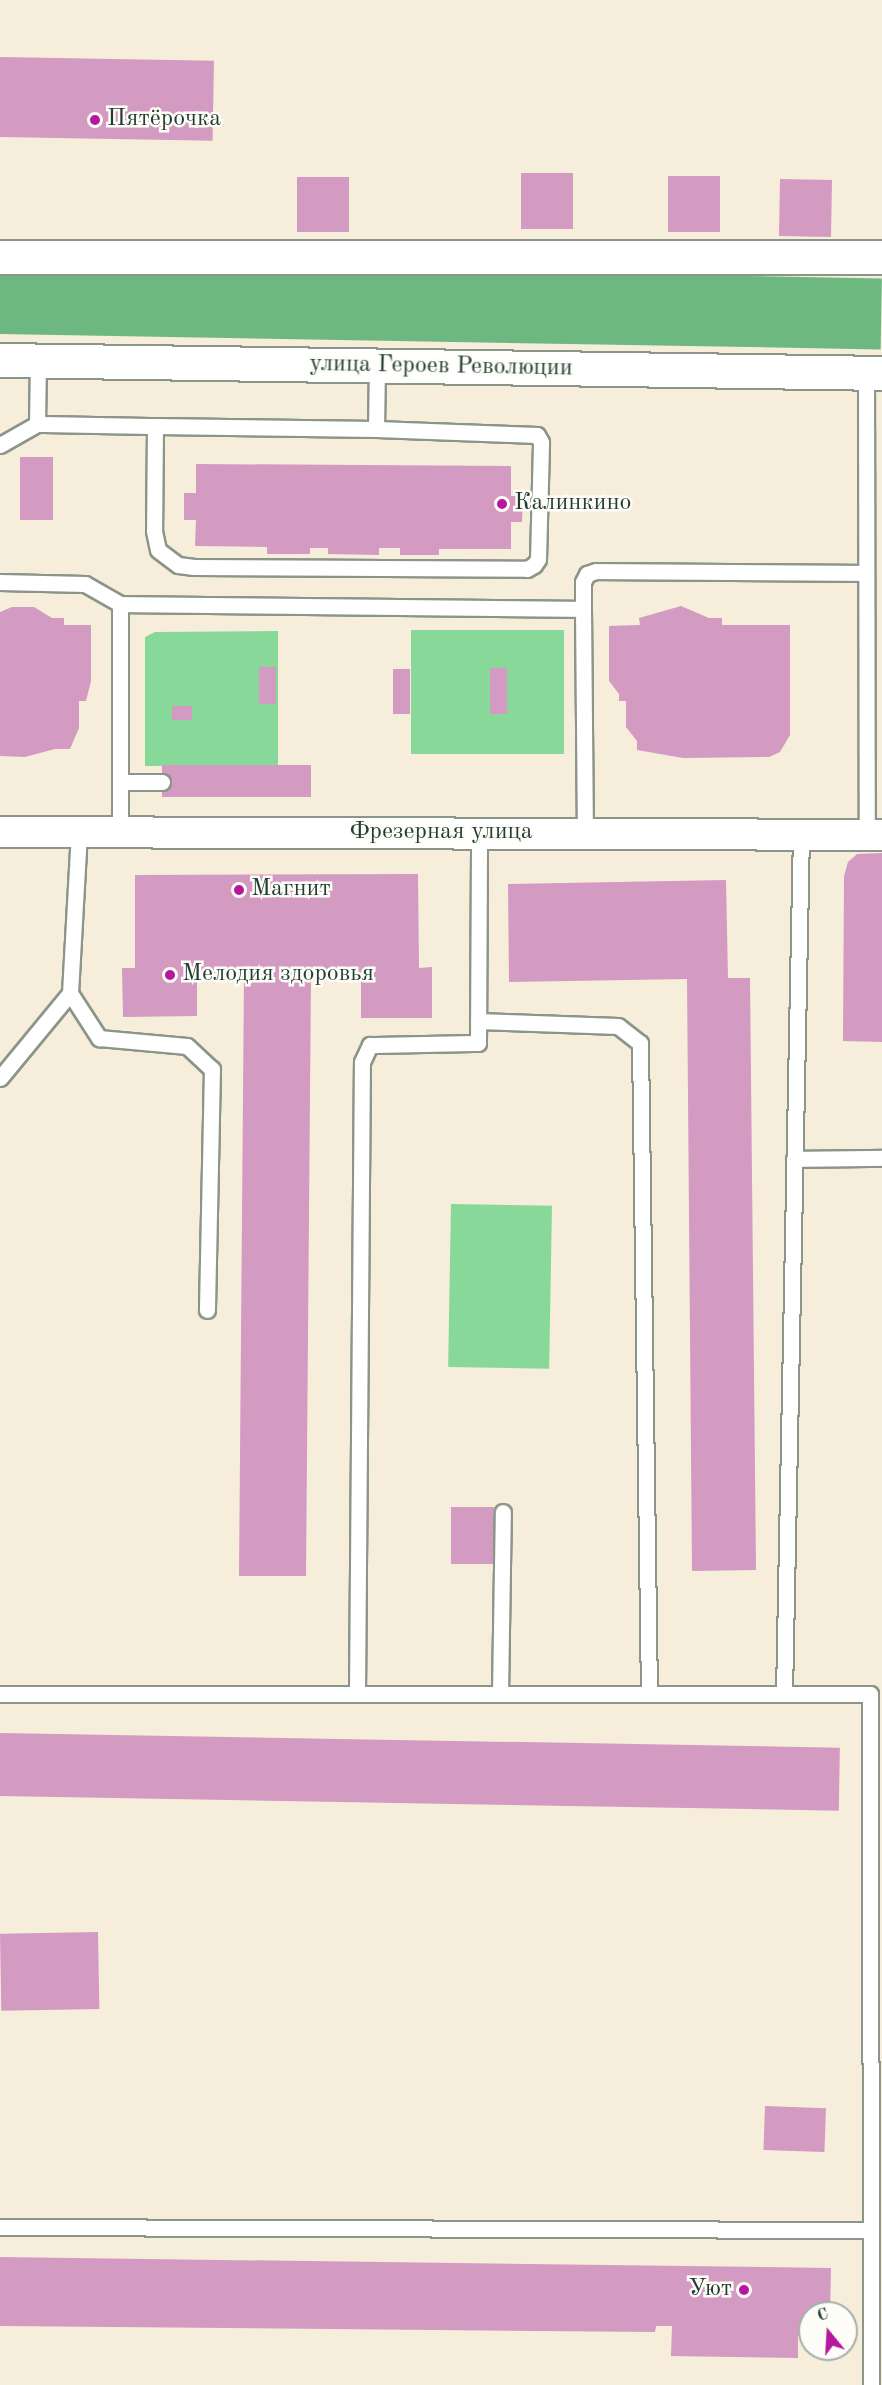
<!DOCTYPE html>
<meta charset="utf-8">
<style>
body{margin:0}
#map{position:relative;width:882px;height:2385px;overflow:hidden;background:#f7eddb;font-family:"Old Standard TT",serif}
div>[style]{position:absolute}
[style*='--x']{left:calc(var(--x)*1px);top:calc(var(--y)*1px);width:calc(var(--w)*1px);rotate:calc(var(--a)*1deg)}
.green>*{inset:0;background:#87d899;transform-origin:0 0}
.forest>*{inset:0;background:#6db881;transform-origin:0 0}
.building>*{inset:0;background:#d39ac2;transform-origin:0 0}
.roads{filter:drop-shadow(2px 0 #8b9588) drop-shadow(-2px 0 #8b9588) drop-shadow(0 2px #8b9588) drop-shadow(0 -2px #8b9588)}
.lane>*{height:15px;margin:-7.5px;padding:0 7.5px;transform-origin:7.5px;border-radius:7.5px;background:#fff}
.street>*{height:30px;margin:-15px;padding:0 15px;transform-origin:15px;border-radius:15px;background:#fff}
.secondary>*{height:33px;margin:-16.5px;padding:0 16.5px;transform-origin:16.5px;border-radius:16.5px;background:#fff}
.dots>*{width:16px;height:16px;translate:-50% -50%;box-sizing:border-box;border:3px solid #fdfcf7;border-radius:50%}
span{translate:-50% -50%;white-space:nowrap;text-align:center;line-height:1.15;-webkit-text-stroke:5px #fdfcf7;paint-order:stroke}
.poi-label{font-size:24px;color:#1f3d34}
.left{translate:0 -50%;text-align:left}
.right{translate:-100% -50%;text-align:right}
.street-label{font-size:24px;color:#1f3d34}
.north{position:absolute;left:798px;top:2301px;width:60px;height:60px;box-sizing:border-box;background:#fdfcf7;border:2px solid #a4b0a9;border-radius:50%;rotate:342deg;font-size:16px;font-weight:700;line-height:24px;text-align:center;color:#1f3d34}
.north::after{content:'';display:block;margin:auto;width:21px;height:27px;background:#b5179e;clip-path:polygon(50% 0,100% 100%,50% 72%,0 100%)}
</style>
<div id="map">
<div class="green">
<div style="left:564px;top:630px;width:124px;height:153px;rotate:90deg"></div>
<div style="clip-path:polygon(evenodd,278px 631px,278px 765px,145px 766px,145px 637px,155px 632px,278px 631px,276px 667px,276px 703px,259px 704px,259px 668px,276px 667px)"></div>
<div style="left:451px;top:1204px;width:101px;height:163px;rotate:1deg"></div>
</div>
<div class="forest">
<div style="left:0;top:263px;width:882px;height:71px;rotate:1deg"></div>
</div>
<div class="building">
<div style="left:0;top:57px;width:214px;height:80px;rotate:1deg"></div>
<div style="left:521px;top:173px;width:52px;height:56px"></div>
<div style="left:668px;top:176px;width:52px;height:56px"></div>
<div style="left:297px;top:177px;width:52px;height:55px"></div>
<div style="left:780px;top:179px;width:52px;height:57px;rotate:1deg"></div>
<div style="left:20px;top:457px;width:33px;height:63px"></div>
<div style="clip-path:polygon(196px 464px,511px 466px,511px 496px,523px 496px,522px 522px,511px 522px,511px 549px,439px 549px,439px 555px,400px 555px,400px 548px,379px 548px,379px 555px,328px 554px,328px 548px,310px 548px,310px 554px,267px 554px,267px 547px,195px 546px,196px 520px,184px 520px,184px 493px,196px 493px)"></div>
<div style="clip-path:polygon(681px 606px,709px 618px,722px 618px,722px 625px,790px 625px,790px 735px,780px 752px,769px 757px,683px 758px,637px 750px,637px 741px,626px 727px,626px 701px,619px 701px,619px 694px,609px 681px,609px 626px,640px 625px,639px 618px)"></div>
<div style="clip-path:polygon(12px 607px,34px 607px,52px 618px,64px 618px,64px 625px,91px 625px,91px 681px,86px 701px,79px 701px,79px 728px,70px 749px,55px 749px,25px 757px,0 756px,0 612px)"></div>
<div style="left:259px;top:667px;width:17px;height:37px"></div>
<div style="left:490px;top:668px;width:17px;height:46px"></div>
<div style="left:393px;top:669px;width:17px;height:45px"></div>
<div style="left:172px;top:706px;width:20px;height:14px"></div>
<div style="left:311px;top:765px;width:32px;height:149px;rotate:90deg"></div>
<div style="clip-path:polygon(882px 853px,882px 1042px,843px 1041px,844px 876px,848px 862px,857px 854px)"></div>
<div style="clip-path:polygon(418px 874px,419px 968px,432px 967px,432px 1018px,361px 1018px,361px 973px,311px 973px,306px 1576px,239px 1576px,244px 973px,197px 973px,197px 1016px,123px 1017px,122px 968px,135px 968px,135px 875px)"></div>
<div style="clip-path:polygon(726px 880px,728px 978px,750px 978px,756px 1570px,692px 1571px,687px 979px,509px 982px,508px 884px)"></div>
<div style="left:451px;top:1507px;width:43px;height:57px"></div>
<div style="left:0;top:1733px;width:840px;height:63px;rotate:1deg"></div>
<div style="left:98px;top:1932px;width:77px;height:98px;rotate:89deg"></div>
<div style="left:765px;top:2106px;width:61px;height:44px;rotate:2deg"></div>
<div style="clip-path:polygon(0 2257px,831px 2268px,830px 2313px,810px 2313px,810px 2336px,798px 2336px,798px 2358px,671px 2356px,672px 2326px,656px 2326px,655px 2332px,0 2326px)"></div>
</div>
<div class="roads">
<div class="lane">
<div style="--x:866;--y:373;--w:462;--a:89.9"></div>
<div style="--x:37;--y:424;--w:64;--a:-89.1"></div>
<div style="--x:376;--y:429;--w:221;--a:-179.2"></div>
<div style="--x:155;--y:426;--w:105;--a:90.5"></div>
<div style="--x:154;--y:531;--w:19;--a:78"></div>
<div style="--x:158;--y:550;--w:25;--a:37"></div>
<div style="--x:178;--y:565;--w:16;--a:7"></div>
<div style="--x:194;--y:567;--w:333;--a:0.3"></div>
<div style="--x:527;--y:569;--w:8;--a:-30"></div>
<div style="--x:534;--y:565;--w:7;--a:-56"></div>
<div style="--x:538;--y:559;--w:117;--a:-88.5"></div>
<div style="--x:541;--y:442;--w:8;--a:-120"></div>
<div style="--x:537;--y:435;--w:161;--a:-177.9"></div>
<div style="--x:376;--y:429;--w:63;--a:-89.1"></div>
<div style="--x:0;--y:445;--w:43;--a:-29.6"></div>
<div style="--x:37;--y:424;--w:118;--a:1"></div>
<div style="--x:0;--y:582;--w:85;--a:1.3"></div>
<div style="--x:85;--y:584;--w:40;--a:29.7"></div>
<div style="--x:120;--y:604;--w:229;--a:90"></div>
<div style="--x:120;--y:604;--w:463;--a:0.6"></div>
<div style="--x:583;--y:609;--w:225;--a:89.5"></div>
<div style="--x:583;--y:609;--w:27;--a:-90"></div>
<div style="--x:583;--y:582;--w:9;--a:-63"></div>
<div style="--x:587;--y:574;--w:9;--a:-18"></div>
<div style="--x:596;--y:571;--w:270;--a:0.4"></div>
<div style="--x:120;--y:782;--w:42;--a:0"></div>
<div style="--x:70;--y:993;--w:54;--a:57.2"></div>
<div style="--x:99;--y:1038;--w:88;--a:5.2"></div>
<div style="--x:187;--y:1046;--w:34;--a:43"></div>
<div style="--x:212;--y:1069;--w:241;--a:91.2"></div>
<div style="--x:478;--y:1021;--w:140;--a:2"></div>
<div style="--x:618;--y:1026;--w:28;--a:38"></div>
<div style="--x:640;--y:1043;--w:650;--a:89.21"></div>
<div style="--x:0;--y:1078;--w:110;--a:-50.5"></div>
<div style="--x:70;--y:993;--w:161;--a:-86.8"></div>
<div style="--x:794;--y:1159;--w:88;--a:-0.7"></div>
<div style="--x:0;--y:1694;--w:870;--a:0"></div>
<div style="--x:870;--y:1694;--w:691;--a:89.92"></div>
<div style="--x:357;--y:1694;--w:632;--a:-89.55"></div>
<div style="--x:362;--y:1062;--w:19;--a:-65"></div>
<div style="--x:370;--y:1045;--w:108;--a:-1.1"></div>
<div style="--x:478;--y:1043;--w:210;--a:-89.7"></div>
<div style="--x:500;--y:1694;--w:182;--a:-89.1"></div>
<div style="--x:784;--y:1694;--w:859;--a:-88.87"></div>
<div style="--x:0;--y:2227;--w:870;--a:0.2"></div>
</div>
<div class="street">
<div style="--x:0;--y:832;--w:882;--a:0.19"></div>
</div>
<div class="secondary">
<div style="--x:0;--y:257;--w:882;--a:0"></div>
<div style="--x:0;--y:360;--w:882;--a:0.84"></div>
</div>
</div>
<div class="dots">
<div style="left:95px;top:120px;background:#b5179e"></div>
<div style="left:502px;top:504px;background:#b5179e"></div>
<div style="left:239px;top:890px;background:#b5179e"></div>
<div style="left:170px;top:975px;background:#b5179e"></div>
<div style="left:744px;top:2290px;background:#b5179e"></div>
</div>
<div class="poi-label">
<span class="left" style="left:107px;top:120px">Пятёрочка</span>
<span class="left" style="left:514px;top:504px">Калинкино</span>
<span class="left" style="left:251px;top:890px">Магнит</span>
<span class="left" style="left:182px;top:975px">Мелодия здоровья</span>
<span class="right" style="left:732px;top:2290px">Уют</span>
</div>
<div class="street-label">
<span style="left:441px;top:367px;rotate:1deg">улица Героев Революции</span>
<span style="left:441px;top:833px">Фрезерная улица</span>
</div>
<div class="north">С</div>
</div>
